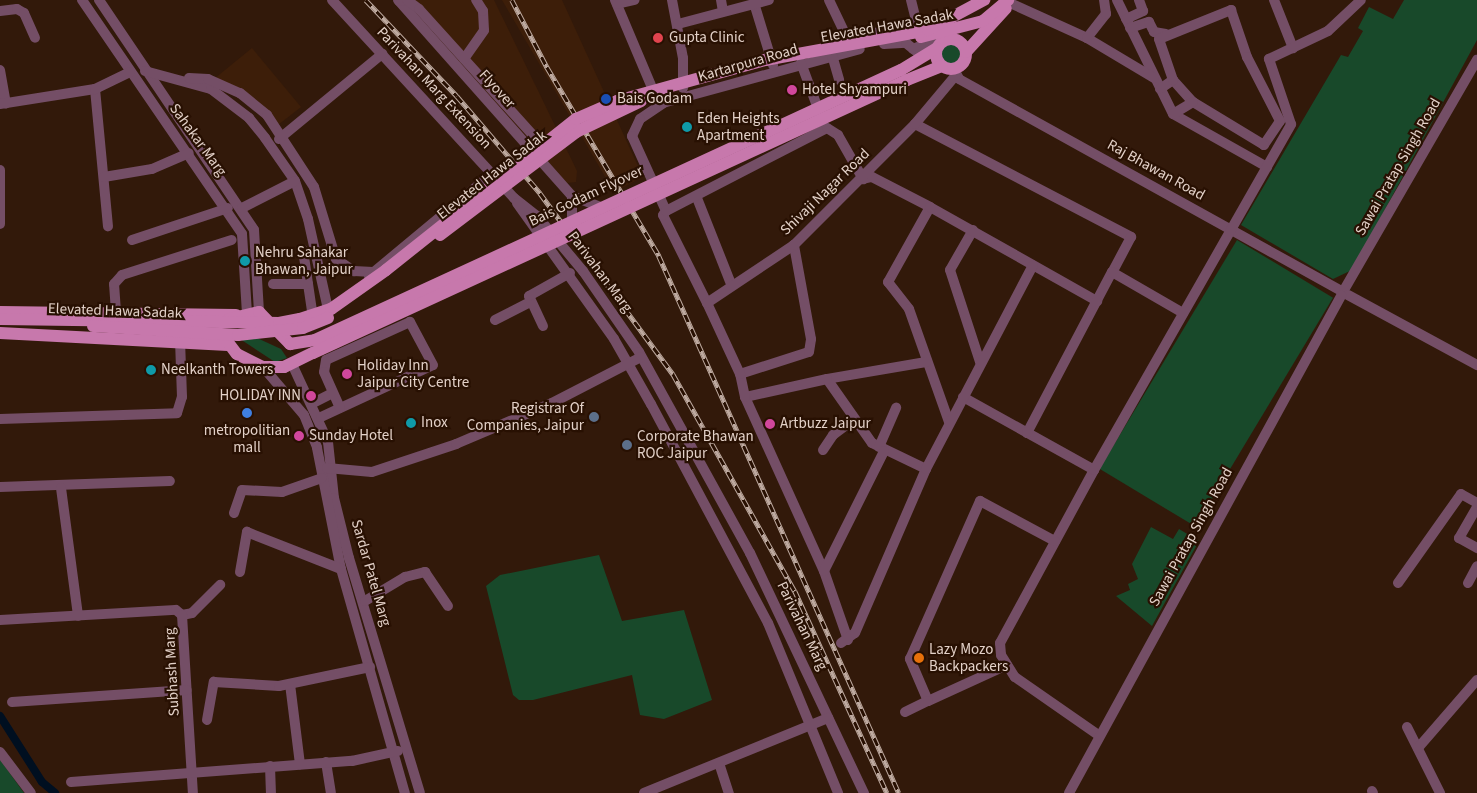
<!DOCTYPE html>
<style>
body{margin:0}
#map{position:relative;width:1477px;height:793px;overflow:hidden;background:#32190a;font-family:"Source Sans 3",sans-serif}
div>[style]{position:absolute}
[style*='--x']{left:calc(var(--x)*1px);top:calc(var(--y)*1px);width:calc(var(--w)*1px);rotate:calc(var(--a)*1deg)}
.built>*{inset:0;background:#3d1e09}
.green>*{inset:0;background:#18492a;transform-origin:0 0}
.round{border-radius:50%}
.canal>*{height:8px;margin:-4px;padding:0 4px;transform-origin:4px;border-radius:4px;background:#000f20}
.minor>*{height:10px;margin:-5px;padding:0 5px;transform-origin:5px;border-radius:5px;background:#744e66}
.major>*{height:12px;margin:-6px;padding:0 6px;transform-origin:6px;border-radius:6px;background:#c778ac}
.major>.ring{margin:-6px;padding:0;box-sizing:content-box;background:none;border:12px solid #c778ac;border-radius:50%}
.rail>*{height:4.5px;margin-top:-2.25px;transform-origin:0;background:repeating-linear-gradient(90deg,#281002 0 8px,#beaaa0 0 16px);box-sizing:border-box;border-block:1px solid #beaaa0}
.major-bridge>*{height:12px;margin:-6px;padding:0 6px;transform-origin:6px;border-radius:6px;background:#c778ac}
.dots>*{width:14px;height:14px;translate:-50% -50%;box-sizing:border-box;border:2px solid #281002;border-radius:50%}
span{translate:-50% -50%;white-space:nowrap;text-align:center;line-height:1.15;-webkit-text-stroke:4.5px #281002;paint-order:stroke}
.street-label{font-size:15px;color:#e3d1c8}
.poi-label{font-size:15px;color:#e3d1c8}
.left{translate:0 -50%;text-align:left}
.right{translate:-100% -50%;text-align:right}
</style>
<div id="map">
<div class="built">
<div style="clip-path:polygon(404px 0,494px 0,577px 171px,576px 182px,567px 183px)"></div>
<div style="clip-path:polygon(502px 0,562px 0,643px 177px,614px 192px)"></div>
<div style="clip-path:polygon(252px 48px,301px 107px,278px 125px,214px 79px)"></div>
</div>
<div class="green">
<div style="clip-path:polygon(1404px 0,1477px 0,1477px 40px,1352px 270px,1333px 279px,1241px 225px,1341px 55px,1348px 57px,1363px 31px,1358px 28px,1369px 7px,1393px 19px)"></div>
<div class="round" style="left:940px;top:42px;width:22px;height:22px"></div>
<div style="left:1237px;top:240px;width:112px;height:267px;rotate:31deg"></div>
<div style="clip-path:polygon(237px 337px,257px 338px,281px 349px,287px 358px,275px 362px)"></div>
<div style="clip-path:polygon(1151px 527px,1173px 539px,1179px 529px,1199px 541px,1152px 626px,1116px 596px,1130px 590px,1128px 584px,1138px 579px,1132px 564px)"></div>
<div style="clip-path:polygon(599px 555px,622px 621px,684px 610px,712px 700px,664px 719px,640px 715px,632px 675px,533px 700px,519px 700px,513px 695px,486px 586px,500px 575px)"></div>
<div style="clip-path:polygon(0 760px,1px 761px,24px 793px,0 793px)"></div>
</div>
<div class="canal">
<div style="--x:0;--y:716;--w:78;--a:57.5"></div>
<div style="--x:42;--y:782;--w:17;--a:40"></div>
</div>
<div class="minor">
<div style="--x:82;--y:0;--w:283;--a:55.6"></div>
<div style="--x:242;--y:234;--w:79;--a:86.4"></div>
<div style="--x:99;--y:0;--w:277;--a:56"></div>
<div style="--x:254;--y:230;--w:82;--a:86.5"></div>
<div style="--x:332;--y:0;--w:269;--a:47.4"></div>
<div style="--x:514;--y:198;--w:29;--a:38"></div>
<div style="--x:537;--y:216;--w:72;--a:50.1"></div>
<div style="--x:583;--y:271;--w:98;--a:55.3"></div>
<div style="--x:639;--y:352;--w:230;--a:61.1"></div>
<div style="--x:750;--y:553;--w:266;--a:64.6"></div>
<div style="--x:398;--y:0;--w:262;--a:48.4"></div>
<div style="--x:572;--y:196;--w:31;--a:21"></div>
<div style="--x:615;--y:0;--w:113;--a:67.1"></div>
<div style="--x:659;--y:104;--w:208;--a:-15.3"></div>
<div style="--x:672;--y:0;--w:59;--a:79.3"></div>
<div style="--x:683;--y:58;--w:30;--a:90"></div>
<div style="--x:721;--y:0;--w:11;--a:80"></div>
<div style="--x:829;--y:0;--w:47;--a:64.5"></div>
<div style="--x:911;--y:0;--w:25;--a:76"></div>
<div style="--x:917;--y:24;--w:7;--a:117"></div>
<div style="--x:1117;--y:0;--w:127;--a:63.8"></div>
<div style="--x:1173;--y:114;--w:108;--a:29.4"></div>
<div style="--x:1274;--y:0;--w:52;--a:68.4"></div>
<div style="--x:399;--y:1;--w:8;--a:-7"></div>
<div style="--x:407;--y:0;--w:15;--a:37"></div>
<div style="--x:419;--y:9;--w:182;--a:47.9"></div>
<div style="--x:754;--y:3;--w:65;--a:73"></div>
<div style="--x:1010;--y:3;--w:85;--a:24.4"></div>
<div style="--x:1087;--y:38;--w:78;--a:30.8"></div>
<div style="--x:617;--y:4;--w:18;--a:-13"></div>
<div style="--x:0;--y:11;--w:17;--a:-7"></div>
<div style="--x:17;--y:9;--w:8;--a:30"></div>
<div style="--x:24;--y:13;--w:27;--a:66"></div>
<div style="--x:1126;--y:19;--w:19;--a:-25"></div>
<div style="--x:1143;--y:11;--w:12;--a:-110"></div>
<div style="--x:678;--y:24;--w:94;--a:-14.8"></div>
<div style="--x:1130;--y:28;--w:20;--a:-18"></div>
<div style="--x:1149;--y:22;--w:11;--a:63"></div>
<div style="--x:1154;--y:32;--w:12;--a:9"></div>
<div style="--x:1087;--y:38;--w:31;--a:-52"></div>
<div style="--x:1106;--y:14;--w:14;--a:-98"></div>
<div style="--x:829;--y:43;--w:118;--a:-12.3"></div>
<div style="--x:884;--y:44;--w:22;--a:-3"></div>
<div style="--x:906;--y:43;--w:22;--a:39"></div>
<div style="--x:913;--y:49;--w:32;--a:-22"></div>
<div style="--x:832;--y:55;--w:26;--a:74"></div>
<div style="--x:464;--y:59;--w:35;--a:-55"></div>
<div style="--x:484;--y:30;--w:19;--a:-93"></div>
<div style="--x:483;--y:11;--w:13;--a:-122"></div>
<div style="--x:801;--y:63;--w:54;--a:69.6"></div>
<div style="--x:954;--y:69;--w:11;--a:63"></div>
<div style="--x:959;--y:79;--w:437;--a:29"></div>
<div style="--x:0;--y:70;--w:34;--a:80"></div>
<div style="--x:145;--y:71;--w:68;--a:15.3"></div>
<div style="--x:211;--y:89;--w:48;--a:37.3"></div>
<div style="--x:249;--y:118;--w:26;--a:51"></div>
<div style="--x:265;--y:138;--w:52;--a:55.1"></div>
<div style="--x:295;--y:181;--w:40;--a:71.1"></div>
<div style="--x:308;--y:219;--w:88;--a:77.5"></div>
<div style="--x:189;--y:78;--w:19;--a:3"></div>
<div style="--x:208;--y:79;--w:35;--a:24"></div>
<div style="--x:240;--y:93;--w:35;--a:39"></div>
<div style="--x:267;--y:115;--w:86;--a:56.9"></div>
<div style="--x:314;--y:187;--w:75;--a:73"></div>
<div style="--x:336;--y:259;--w:22;--a:34"></div>
<div style="--x:354;--y:271;--w:19;--a:3"></div>
<div style="--x:1173;--y:80;--w:30;--a:48"></div>
<div style="--x:95;--y:89;--w:138;--a:84.6"></div>
<div style="--x:1160;--y:89;--w:16;--a:-35"></div>
<div style="--x:1173;--y:80;--w:43;--a:-108.9"></div>
<div style="--x:1159;--y:39;--w:78;--a:-21.9"></div>
<div style="--x:1231;--y:10;--w:50;--a:71.2"></div>
<div style="--x:1247;--y:57;--w:72;--a:62.7"></div>
<div style="--x:1280;--y:121;--w:29;--a:124"></div>
<div style="--x:1264;--y:145;--w:83;--a:-148.8"></div>
<div style="--x:1193;--y:102;--w:23;--a:149"></div>
<div style="--x:665;--y:102;--w:30;--a:146"></div>
<div style="--x:640;--y:119;--w:19;--a:115"></div>
<div style="--x:632;--y:136;--w:82;--a:65.6"></div>
<div style="--x:0;--y:104;--w:96;--a:-9"></div>
<div style="--x:95;--y:89;--w:39;--a:-26"></div>
<div style="--x:915;--y:124;--w:244;--a:27.6"></div>
<div style="--x:1131;--y:237;--w:40;--a:118"></div>
<div style="--x:279;--y:139;--w:134;--a:-39.5"></div>
<div style="--x:0;--y:170;--w:54;--a:90"></div>
<div style="--x:104;--y:177;--w:49;--a:-9.5"></div>
<div style="--x:152;--y:169;--w:40;--a:-23.4"></div>
<div style="--x:572;--y:196;--w:24;--a:90"></div>
<div style="--x:697;--y:198;--w:92;--a:68.4"></div>
<div style="--x:517;--y:203;--w:167;--a:54.5"></div>
<div style="--x:614;--y:339;--w:75;--a:60.4"></div>
<div style="--x:651;--y:404;--w:248;--a:61.9"></div>
<div style="--x:768;--y:623;--w:184;--a:67.6"></div>
<div style="--x:930;--y:207;--w:86;--a:119.2"></div>
<div style="--x:888;--y:282;--w:34;--a:52"></div>
<div style="--x:909;--y:309;--w:120;--a:70.5"></div>
<div style="--x:242;--y:208;--w:59;--a:-27"></div>
<div style="--x:973;--y:230;--w:46;--a:119.9"></div>
<div style="--x:950;--y:270;--w:97;--a:71.9"></div>
<div style="--x:132;--y:240;--w:101;--a:-18.4"></div>
<div style="--x:303;--y:250;--w:62;--a:81.6"></div>
<div style="--x:369;--y:276;--w:161;--a:-39.7"></div>
<div style="--x:273;--y:284;--w:35;--a:0"></div>
<div style="--x:1344;--y:290;--w:266;--a:-60"></div>
<div style="--x:1348;--y:295;--w:147;--a:28.5"></div>
<div style="--x:707;--y:303;--w:98;--a:-116.6"></div>
<div style="--x:663;--y:215;--w:5;--a:-53"></div>
<div style="--x:666;--y:211;--w:181;--a:-27.3"></div>
<div style="--x:827;--y:128;--w:13;--a:32"></div>
<div style="--x:838;--y:135;--w:51;--a:60.4"></div>
<div style="--x:863;--y:179;--w:9;--a:-13"></div>
<div style="--x:872;--y:177;--w:65;--a:27.3"></div>
<div style="--x:930;--y:207;--w:192;--a:29.4"></div>
<div style="--x:116;--y:312;--w:28;--a:-94"></div>
<div style="--x:114;--y:284;--w:12;--a:-48"></div>
<div style="--x:122;--y:275;--w:115;--a:-17.7"></div>
<div style="--x:495;--y:320;--w:39;--a:-27"></div>
<div style="--x:543;--y:326;--w:33;--a:-115"></div>
<div style="--x:529;--y:296;--w:47;--a:-29.3"></div>
<div style="--x:926;--y:362;--w:100;--a:170.3"></div>
<div style="--x:827;--y:379;--w:78;--a:54.9"></div>
<div style="--x:872;--y:443;--w:60;--a:25.7"></div>
<div style="--x:292;--y:364;--w:86;--a:65.2"></div>
<div style="--x:328;--y:442;--w:56;--a:83.9"></div>
<div style="--x:334;--y:498;--w:62;--a:76"></div>
<div style="--x:349;--y:558;--w:245;--a:73.2"></div>
<div style="--x:263;--y:367;--w:63;--a:49.5"></div>
<div style="--x:304;--y:415;--w:35;--a:68"></div>
<div style="--x:317;--y:448;--w:123;--a:78.8"></div>
<div style="--x:341;--y:569;--w:233;--a:74.1"></div>
<div style="--x:740;--y:374;--w:72;--a:-17.7"></div>
<div style="--x:809;--y:352;--w:13;--a:-81"></div>
<div style="--x:811;--y:339;--w:96;--a:-100.3"></div>
<div style="--x:827;--y:379;--w:84;--a:167.6"></div>
<div style="--x:745;--y:397;--w:191;--a:65.6"></div>
<div style="--x:824;--y:571;--w:73;--a:70.8"></div>
<div style="--x:745;--y:397;--w:24;--a:-102"></div>
<div style="--x:740;--y:374;--w:78;--a:-114.9"></div>
<div style="--x:707;--y:303;--w:105;--a:-33.7"></div>
<div style="--x:794;--y:245;--w:171;--a:-45"></div>
<div style="--x:915;--y:124;--w:64;--a:-50.1"></div>
<div style="--x:963;--y:397;--w:150;--a:29.1"></div>
<div style="--x:1094;--y:470;--w:197;--a:118.5"></div>
<div style="--x:1000;--y:643;--w:12;--a:85"></div>
<div style="--x:1001;--y:655;--w:26;--a:58"></div>
<div style="--x:1015;--y:677;--w:103;--a:34.8"></div>
<div style="--x:313;--y:403;--w:22;--a:-27"></div>
<div style="--x:321;--y:417;--w:123;--a:-24.9"></div>
<div style="--x:433;--y:365;--w:49;--a:-118.1"></div>
<div style="--x:410;--y:322;--w:92;--a:155.7"></div>
<div style="--x:326;--y:360;--w:12;--a:99"></div>
<div style="--x:324;--y:372;--w:39;--a:66"></div>
<div style="--x:0;--y:419;--w:177;--a:-1.9"></div>
<div style="--x:177;--y:413;--w:17;--a:-73"></div>
<div style="--x:182;--y:397;--w:58;--a:-92"></div>
<div style="--x:1027;--y:433;--w:182;--a:-62.2"></div>
<div style="--x:1112;--y:272;--w:82;--a:30"></div>
<div style="--x:879;--y:447;--w:43;--a:-66.4"></div>
<div style="--x:823;--y:450;--w:18;--a:-56"></div>
<div style="--x:833;--y:435;--w:25;--a:-37"></div>
<div style="--x:327;--y:468;--w:45;--a:5.1"></div>
<div style="--x:372;--y:472;--w:89;--a:-18.4"></div>
<div style="--x:456;--y:444;--w:104;--a:-23.1"></div>
<div style="--x:552;--y:403;--w:100;--a:-27.3"></div>
<div style="--x:1094;--y:470;--w:398;--a:-60.3"></div>
<div style="--x:1291;--y:124;--w:69;--a:-108.7"></div>
<div style="--x:1269;--y:59;--w:65;--a:-25.4"></div>
<div style="--x:1328;--y:31;--w:45;--a:-43.2"></div>
<div style="--x:0;--y:487;--w:170;--a:-2"></div>
<div style="--x:61;--y:488;--w:129;--a:82.4"></div>
<div style="--x:1477;--y:507;--w:36;--a:120"></div>
<div style="--x:1459;--y:538;--w:21;--a:29"></div>
<div style="--x:234;--y:513;--w:24;--a:-71"></div>
<div style="--x:242;--y:490;--w:40;--a:2.9"></div>
<div style="--x:282;--y:492;--w:42;--a:-19.3"></div>
<div style="--x:824;--y:571;--w:134;--a:-63.4"></div>
<div style="--x:240;--y:572;--w:41;--a:-80.1"></div>
<div style="--x:247;--y:532;--w:101;--a:21.5"></div>
<div style="--x:1398;--y:583;--w:109;--a:-54.7"></div>
<div style="--x:1461;--y:494;--w:18;--a:29"></div>
<div style="--x:1468;--y:583;--w:19;--a:-62"></div>
<div style="--x:365;--y:601;--w:47;--a:-31"></div>
<div style="--x:405;--y:577;--w:21;--a:-14"></div>
<div style="--x:425;--y:572;--w:41;--a:55.9"></div>
<div style="--x:182;--y:615;--w:10;--a:-11"></div>
<div style="--x:192;--y:613;--w:40;--a:-45"></div>
<div style="--x:0;--y:620;--w:176;--a:-3.3"></div>
<div style="--x:176;--y:610;--w:8;--a:40"></div>
<div style="--x:182;--y:615;--w:178;--a:86.5"></div>
<div style="--x:841;--y:643;--w:17;--a:-36"></div>
<div style="--x:855;--y:633;--w:179;--a:-66.6"></div>
<div style="--x:926;--y:469;--w:230;--a:-62.3"></div>
<div style="--x:1007;--y:665;--w:87;--a:155.5"></div>
<div style="--x:928;--y:701;--w:46;--a:-113.2"></div>
<div style="--x:910;--y:659;--w:173;--a:-66.1"></div>
<div style="--x:980;--y:501;--w:85;--a:28.1"></div>
<div style="--x:290;--y:684;--w:81;--a:82.9"></div>
<div style="--x:12;--y:702;--w:175;--a:-3.9"></div>
<div style="--x:905;--y:712;--w:25;--a:-26"></div>
<div style="--x:207;--y:720;--w:39;--a:-80"></div>
<div style="--x:214;--y:682;--w:65;--a:3.5"></div>
<div style="--x:279;--y:686;--w:93;--a:-11.8"></div>
<div style="--x:1407;--y:727;--w:74;--a:63.4"></div>
<div style="--x:1418;--y:748;--w:90;--a:-49.1"></div>
<div style="--x:0;--y:752;--w:51;--a:52.9"></div>
<div style="--x:326;--y:762;--w:31;--a:81"></div>
<div style="--x:719;--y:763;--w:32;--a:72"></div>
<div style="--x:270;--y:766;--w:27;--a:88"></div>
<div style="--x:71;--y:782;--w:282;--a:-4.3"></div>
<div style="--x:352;--y:761;--w:47;--a:-12.3"></div>
<div style="--x:1372;--y:791;--w:2;--a:63"></div>
<div style="--x:644;--y:793;--w:199;--a:-22.2"></div>
<div style="--x:1069;--y:793;--w:567;--a:-61.31"></div>
</div>
<div class="major">
<div class="ring" style="left:936px;top:39px;width:18px;height:18px"></div>
<div style="--x:966;--y:52;--w:59;--a:-47.7"></div>
<div style="--x:901;--y:70;--w:42;--a:-31.4"></div>
<div style="--x:907;--y:80;--w:37;--a:-22"></div>
<div style="--x:0;--y:312;--w:236;--a:0.7"></div>
<div style="--x:229;--y:319;--w:31;--a:-13"></div>
<div style="--x:259;--y:312;--w:45;--a:45.9"></div>
<div style="--x:290;--y:344;--w:25;--a:-9"></div>
<div style="--x:0;--y:333;--w:228;--a:3"></div>
<div style="--x:224;--y:337;--w:21;--a:53"></div>
<div style="--x:237;--y:354;--w:29;--a:27"></div>
<div style="--x:263;--y:367;--w:21;--a:0"></div>
<div style="--x:284;--y:367;--w:32;--a:-26"></div>
</div>
<div class="rail">
<div style="--x:366;--y:0;--w:132;--a:46.5"></div>
<div style="--x:457;--y:96;--w:128;--a:49.4"></div>
<div style="--x:540;--y:193;--w:225;--a:53.7"></div>
<div style="--x:673;--y:374;--w:249;--a:60.7"></div>
<div style="--x:795;--y:591;--w:222;--a:65.5"></div>
<div style="--x:512;--y:0;--w:76;--a:62.4"></div>
<div style="--x:547;--y:67;--w:220;--a:59.3"></div>
<div style="--x:659;--y:256;--w:588;--a:65.92"></div>
</div>
<div class="major-bridge">
<div style="--x:921;--y:37;--w:64;--a:-14.5"></div>
<div style="--x:983;--y:21;--w:33;--a:-40"></div>
<div style="--x:440;--y:235;--w:171;--a:-37.1"></div>
<div style="--x:576;--y:132;--w:72;--a:-25.5"></div>
<div style="--x:0;--y:319;--w:279;--a:0.8"></div>
<div style="--x:279;--y:323;--w:21;--a:-11"></div>
<div style="--x:300;--y:319;--w:33;--a:-18"></div>
<div style="--x:331;--y:309;--w:67;--a:-35.3"></div>
<div style="--x:386;--y:270;--w:243;--a:-38.5"></div>
<div style="--x:576;--y:119;--w:45;--a:-23.7"></div>
<div style="--x:617;--y:101;--w:154;--a:-15.5"></div>
<div style="--x:765;--y:60;--w:166;--a:-10.4"></div>
<div style="--x:928;--y:30;--w:64;--a:-28.2"></div>
<div style="--x:93;--y:326;--w:145;--a:3.6"></div>
<div style="--x:238;--y:335;--w:65;--a:-6.1"></div>
<div style="--x:303;--y:328;--w:27;--a:-22"></div>
<div style="--x:315;--y:340;--w:645;--a:-24.74"></div>
<div style="--x:313;--y:353;--w:654;--a:-24.68"></div>
</div>
<div class="dots">
<div style="left:658px;top:38px;background:#e0444e"></div>
<div style="left:792px;top:90px;background:#d1479c"></div>
<div style="left:606px;top:99px;background:#1a4fb4"></div>
<div style="left:687px;top:127px;background:#0f9aa8"></div>
<div style="left:245px;top:261px;background:#0f9aa8"></div>
<div style="left:151px;top:370px;background:#0f9aa8"></div>
<div style="left:347px;top:374px;background:#d1479c"></div>
<div style="left:311px;top:396px;background:#d1479c"></div>
<div style="left:247px;top:413px;background:#3f7fe0"></div>
<div style="left:594px;top:417px;background:#5c6f8a"></div>
<div style="left:411px;top:423px;background:#0f9aa8"></div>
<div style="left:770px;top:424px;background:#d1479c"></div>
<div style="left:299px;top:436px;background:#d1479c"></div>
<div style="left:627px;top:445px;background:#5c6f8a"></div>
<div style="left:919px;top:658px;background:#e8710a"></div>
</div>
<div class="street-label">
<span style="left:887px;top:26px;rotate:-10deg">Elevated Hawa Sadak</span>
<span style="left:748px;top:63px;rotate:-16deg">Kartarpura Road</span>
<span style="left:434px;top:88px;rotate:47deg">Parivahan Marg Extension</span>
<span style="left:497px;top:89px;rotate:48deg">Flyover</span>
<span style="left:198px;top:140px;rotate:54deg">Sahakar Marg</span>
<span style="left:1398px;top:167px;rotate:-60deg">Sawai Pratap Singh Road</span>
<span style="left:1156px;top:170px;rotate:29deg">Raj Bhawan Road</span>
<span style="left:492px;top:175px;rotate:-38deg">Elevated Hawa Sadak</span>
<span style="left:825px;top:192px;rotate:-44deg">Shivaji Nagar Road</span>
<span style="left:586px;top:196px;rotate:-25deg">Bais Godam Flyover</span>
<span style="left:600px;top:272px;rotate:53deg">Parivahan Marg</span>
<span style="left:115px;top:311px;rotate:2deg">Elevated Hawa Sadak</span>
<span style="left:1191px;top:537px;rotate:-61deg">Sawai Pratap Singh Road</span>
<span style="left:371px;top:573px;rotate:74deg">Sardar Patel Marg</span>
<span style="left:802px;top:626px;rotate:64deg">Parivahan Marg</span>
<span style="left:172px;top:672px;rotate:-93deg">Subhash Marg</span>
</div>
<div class="poi-label">
<span class="left" style="left:669px;top:38px">Gupta Clinic</span>
<span class="left" style="left:802px;top:90px">Hotel Shyampuri</span>
<span class="left" style="left:617px;top:99px">Bais Godam</span>
<span class="left" style="left:697px;top:127px">Eden Heights<br>Apartment</span>
<span class="left" style="left:255px;top:261px">Nehru Sahakar<br>Bhawan, Jaipur</span>
<span class="left" style="left:357px;top:374px">Holiday Inn<br>Jaipur City Centre</span>
<span class="left" style="left:161px;top:370px">Neelkanth Towers</span>
<span class="right" style="left:301px;top:396px">HOLIDAY INN</span>
<span class="right" style="left:584px;top:417px">Registrar Of<br>Companies, Jaipur</span>
<span class="left" style="left:421px;top:423px">Inox</span>
<span class="left" style="left:780px;top:424px">Artbuzz Jaipur</span>
<span style="left:247px;top:439px">metropolitian<br>mall</span>
<span class="left" style="left:309px;top:436px">Sunday Hotel</span>
<span class="left" style="left:637px;top:445px">Corporate Bhawan<br>ROC Jaipur</span>
<span class="left" style="left:929px;top:658px">Lazy Mozo<br>Backpackers</span>
</div>
</div>
